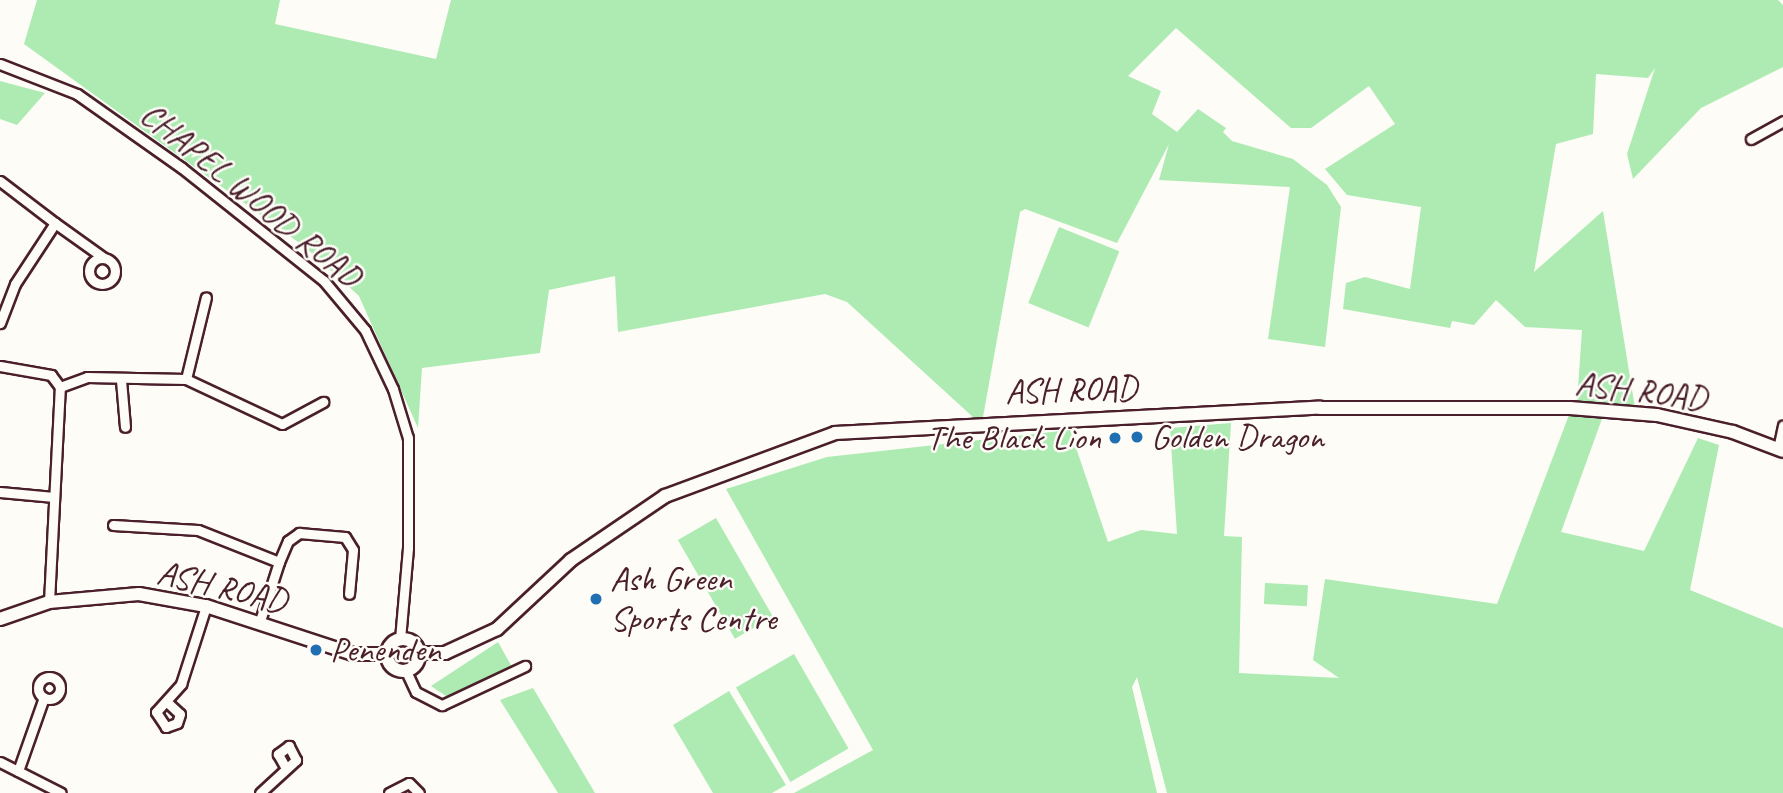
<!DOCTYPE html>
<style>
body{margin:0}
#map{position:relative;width:1783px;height:793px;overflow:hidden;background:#fdfcf7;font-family:Caveat,sans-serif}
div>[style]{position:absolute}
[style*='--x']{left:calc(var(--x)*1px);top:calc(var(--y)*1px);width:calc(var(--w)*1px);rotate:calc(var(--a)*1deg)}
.green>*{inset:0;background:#adebb2;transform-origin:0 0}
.roads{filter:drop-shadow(2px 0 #4a1f2b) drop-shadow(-2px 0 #4a1f2b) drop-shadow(0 2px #4a1f2b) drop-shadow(0 -2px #4a1f2b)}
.street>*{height:9px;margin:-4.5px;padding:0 4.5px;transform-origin:4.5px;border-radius:4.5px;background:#fdfcf7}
.street>.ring{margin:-4.5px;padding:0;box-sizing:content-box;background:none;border:9px solid #fdfcf7;border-radius:50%}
.secondary>*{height:12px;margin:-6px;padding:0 6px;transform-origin:6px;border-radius:6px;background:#fdfcf7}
.secondary>.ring{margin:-6px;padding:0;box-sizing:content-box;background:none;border:12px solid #fdfcf7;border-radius:50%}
.dots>*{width:19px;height:19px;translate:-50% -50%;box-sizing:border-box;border:4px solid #fdfcf7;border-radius:50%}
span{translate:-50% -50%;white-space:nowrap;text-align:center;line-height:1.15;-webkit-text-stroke:5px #fdfcf7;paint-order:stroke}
.street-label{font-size:35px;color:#4a1f2b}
.poi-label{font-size:35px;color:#4a1f2b}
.left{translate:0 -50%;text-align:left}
.right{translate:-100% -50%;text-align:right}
</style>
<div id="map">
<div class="green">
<div style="clip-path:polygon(37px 0,280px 0,275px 24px,436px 59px,451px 0,1778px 0,1783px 5px,1783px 67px,1701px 108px,1633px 179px,1627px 154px,1655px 68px,1648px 78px,1596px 74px,1593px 134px,1556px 144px,1534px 272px,1603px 211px,1635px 408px,1577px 403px,1582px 330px,1525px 327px,1496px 300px,1474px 325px,1452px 321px,1450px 328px,1343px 309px,1346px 283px,1365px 277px,1410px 289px,1421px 207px,1347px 195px,1325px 169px,1395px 124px,1369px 86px,1311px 128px,1291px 128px,1176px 28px,1128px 76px,1161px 91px,1152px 114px,1177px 132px,1198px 109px,1226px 128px,1223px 132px,1232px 141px,1293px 159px,1327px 185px,1341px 207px,1325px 347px,1268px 339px,1290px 187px,1159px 180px,1169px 144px,1117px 243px,1025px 209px,1020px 212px,983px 417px,974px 418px,847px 302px,825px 294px,618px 332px,615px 276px,549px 290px,540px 353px,422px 368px,418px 428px,359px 296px,305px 247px,24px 44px)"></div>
<div style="clip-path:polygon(0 81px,45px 93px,17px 125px,0 119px)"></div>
<div style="left:1059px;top:227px;width:65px;height:82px;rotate:22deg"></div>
<div style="clip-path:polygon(1569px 415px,1603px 416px,1561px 532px,1644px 551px,1698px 438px,1719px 445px,1690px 590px,1783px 628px,1783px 793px,1167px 793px,1137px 677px,1132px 687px,1157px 793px,794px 793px,873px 750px,726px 489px,827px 457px,1070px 430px,1108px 542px,1141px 530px,1177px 534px,1170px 428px,1231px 423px,1224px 536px,1242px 537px,1239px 673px,1339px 678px,1313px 660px,1325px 579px,1497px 604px)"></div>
<div style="left:716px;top:518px;width:114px;height:44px;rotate:60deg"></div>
<div style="left:1265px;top:583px;width:43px;height:21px;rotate:3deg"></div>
<div style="clip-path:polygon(498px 642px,512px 667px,449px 698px,431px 686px)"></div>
<div style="left:794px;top:654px;width:109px;height:67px;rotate:60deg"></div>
<div style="clip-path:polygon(533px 688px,595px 793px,558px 793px,500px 700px)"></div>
<div style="clip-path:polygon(729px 691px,786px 785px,772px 793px,713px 793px,673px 725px)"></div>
</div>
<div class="roads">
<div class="street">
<div style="--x:0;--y:64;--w:83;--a:21.3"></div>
<div style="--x:77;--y:94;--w:128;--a:35.2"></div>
<div style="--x:182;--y:168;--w:181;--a:38.5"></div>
<div style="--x:324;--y:281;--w:64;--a:50.1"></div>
<div style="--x:365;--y:330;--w:65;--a:64.6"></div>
<div style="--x:393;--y:389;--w:51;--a:73"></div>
<div style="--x:408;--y:438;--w:110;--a:90"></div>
<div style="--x:408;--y:548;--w:92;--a:95"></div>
<div style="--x:1751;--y:139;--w:37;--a:-29"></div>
<div style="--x:0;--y:181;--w:69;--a:37.4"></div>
<div style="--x:55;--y:223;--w:73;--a:123.3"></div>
<div style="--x:15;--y:284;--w:42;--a:111"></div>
<div style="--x:55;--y:223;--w:60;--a:35.5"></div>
<div class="ring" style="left:89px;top:258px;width:17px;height:17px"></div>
<div style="--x:0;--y:366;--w:52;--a:10"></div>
<div style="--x:51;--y:375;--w:15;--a:53"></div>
<div style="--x:186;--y:379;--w:84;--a:-76.3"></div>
<div style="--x:121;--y:380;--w:47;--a:85.1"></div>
<div style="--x:60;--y:387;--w:29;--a:-20"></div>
<div style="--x:87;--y:377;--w:99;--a:1.2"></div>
<div style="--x:186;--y:379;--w:106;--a:25.1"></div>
<div style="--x:282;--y:424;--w:47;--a:-28.2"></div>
<div style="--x:1778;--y:449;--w:24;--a:-78"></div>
<div style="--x:0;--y:492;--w:54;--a:5.3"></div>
<div style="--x:113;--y:525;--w:85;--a:3.4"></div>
<div style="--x:198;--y:530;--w:87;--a:21.6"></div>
<div style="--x:279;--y:562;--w:62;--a:107.9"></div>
<div style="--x:279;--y:562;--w:23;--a:-67"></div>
<div style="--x:288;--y:541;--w:14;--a:-36"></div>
<div style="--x:299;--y:533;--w:46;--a:5"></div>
<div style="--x:345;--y:537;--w:15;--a:58"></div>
<div style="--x:353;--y:550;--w:44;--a:95.2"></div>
<div style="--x:49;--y:602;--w:215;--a:-87.1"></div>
<div style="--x:406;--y:671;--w:23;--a:65"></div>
<div style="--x:416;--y:692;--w:29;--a:27"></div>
<div style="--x:442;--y:705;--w:92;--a:-25.2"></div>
<div class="ring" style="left:38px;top:677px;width:13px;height:13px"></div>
<div style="--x:168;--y:703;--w:16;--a:43"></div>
<div style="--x:180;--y:714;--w:9;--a:108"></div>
<div style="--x:177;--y:723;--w:12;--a:160"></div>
<div style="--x:166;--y:727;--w:18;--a:-124"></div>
<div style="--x:156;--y:712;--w:38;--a:-48"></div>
<div style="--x:181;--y:684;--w:82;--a:-72.2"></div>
<div style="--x:0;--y:762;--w:68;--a:26.9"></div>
<div style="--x:18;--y:771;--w:78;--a:-70.6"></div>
<div style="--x:260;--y:793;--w:49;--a:-42.5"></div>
<div style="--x:296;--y:760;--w:16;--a:-117"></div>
<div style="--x:289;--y:746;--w:14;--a:144"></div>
<div style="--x:278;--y:754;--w:13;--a:61"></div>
<div style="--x:389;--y:793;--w:22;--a:-27"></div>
<div style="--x:409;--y:783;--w:14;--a:45"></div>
</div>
<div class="secondary">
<div style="--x:0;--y:619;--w:52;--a:-19.1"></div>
<div style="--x:49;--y:602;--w:90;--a:-5.1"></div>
<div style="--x:139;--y:594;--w:68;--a:10.2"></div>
<div style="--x:206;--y:606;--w:155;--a:18.1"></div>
<div style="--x:353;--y:654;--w:35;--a:0"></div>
<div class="ring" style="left:387px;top:639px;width:20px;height:20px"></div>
<div style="--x:419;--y:653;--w:26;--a:0"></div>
<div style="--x:445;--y:653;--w:57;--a:-24.8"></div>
<div style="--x:497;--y:629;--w:101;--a:-43"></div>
<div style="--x:571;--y:560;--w:114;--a:-34.2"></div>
<div style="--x:665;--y:496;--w:181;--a:-20.3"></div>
<div style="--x:835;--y:433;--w:486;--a:-3"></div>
<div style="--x:1320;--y:408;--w:250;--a:0"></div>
<div style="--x:1570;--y:408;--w:87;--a:4.6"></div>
<div style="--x:1657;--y:415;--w:78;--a:12.6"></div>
<div style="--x:1733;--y:432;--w:53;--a:20.8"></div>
</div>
</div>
<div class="dots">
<div style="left:1137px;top:437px;background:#1f6fb2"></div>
<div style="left:1115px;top:438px;background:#1f6fb2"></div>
<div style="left:596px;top:599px;background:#1f6fb2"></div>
<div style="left:316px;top:650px;background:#1f6fb2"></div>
</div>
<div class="street-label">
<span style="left:251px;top:195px;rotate:39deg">CHAPEL WOOD ROAD</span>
<span style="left:1071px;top:390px;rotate:-2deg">ASH ROAD</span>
<span style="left:1641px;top:391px;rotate:7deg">ASH ROAD</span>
<span style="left:222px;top:587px;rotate:13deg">ASH ROAD</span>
</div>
<div class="poi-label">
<span class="left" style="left:1151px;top:437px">Golden Dragon</span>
<span class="right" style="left:1101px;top:438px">The Black Lion</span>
<span class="left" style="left:610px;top:599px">Ash Green<br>Sports Centre</span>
<span class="left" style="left:330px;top:650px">Penenden</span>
</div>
</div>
